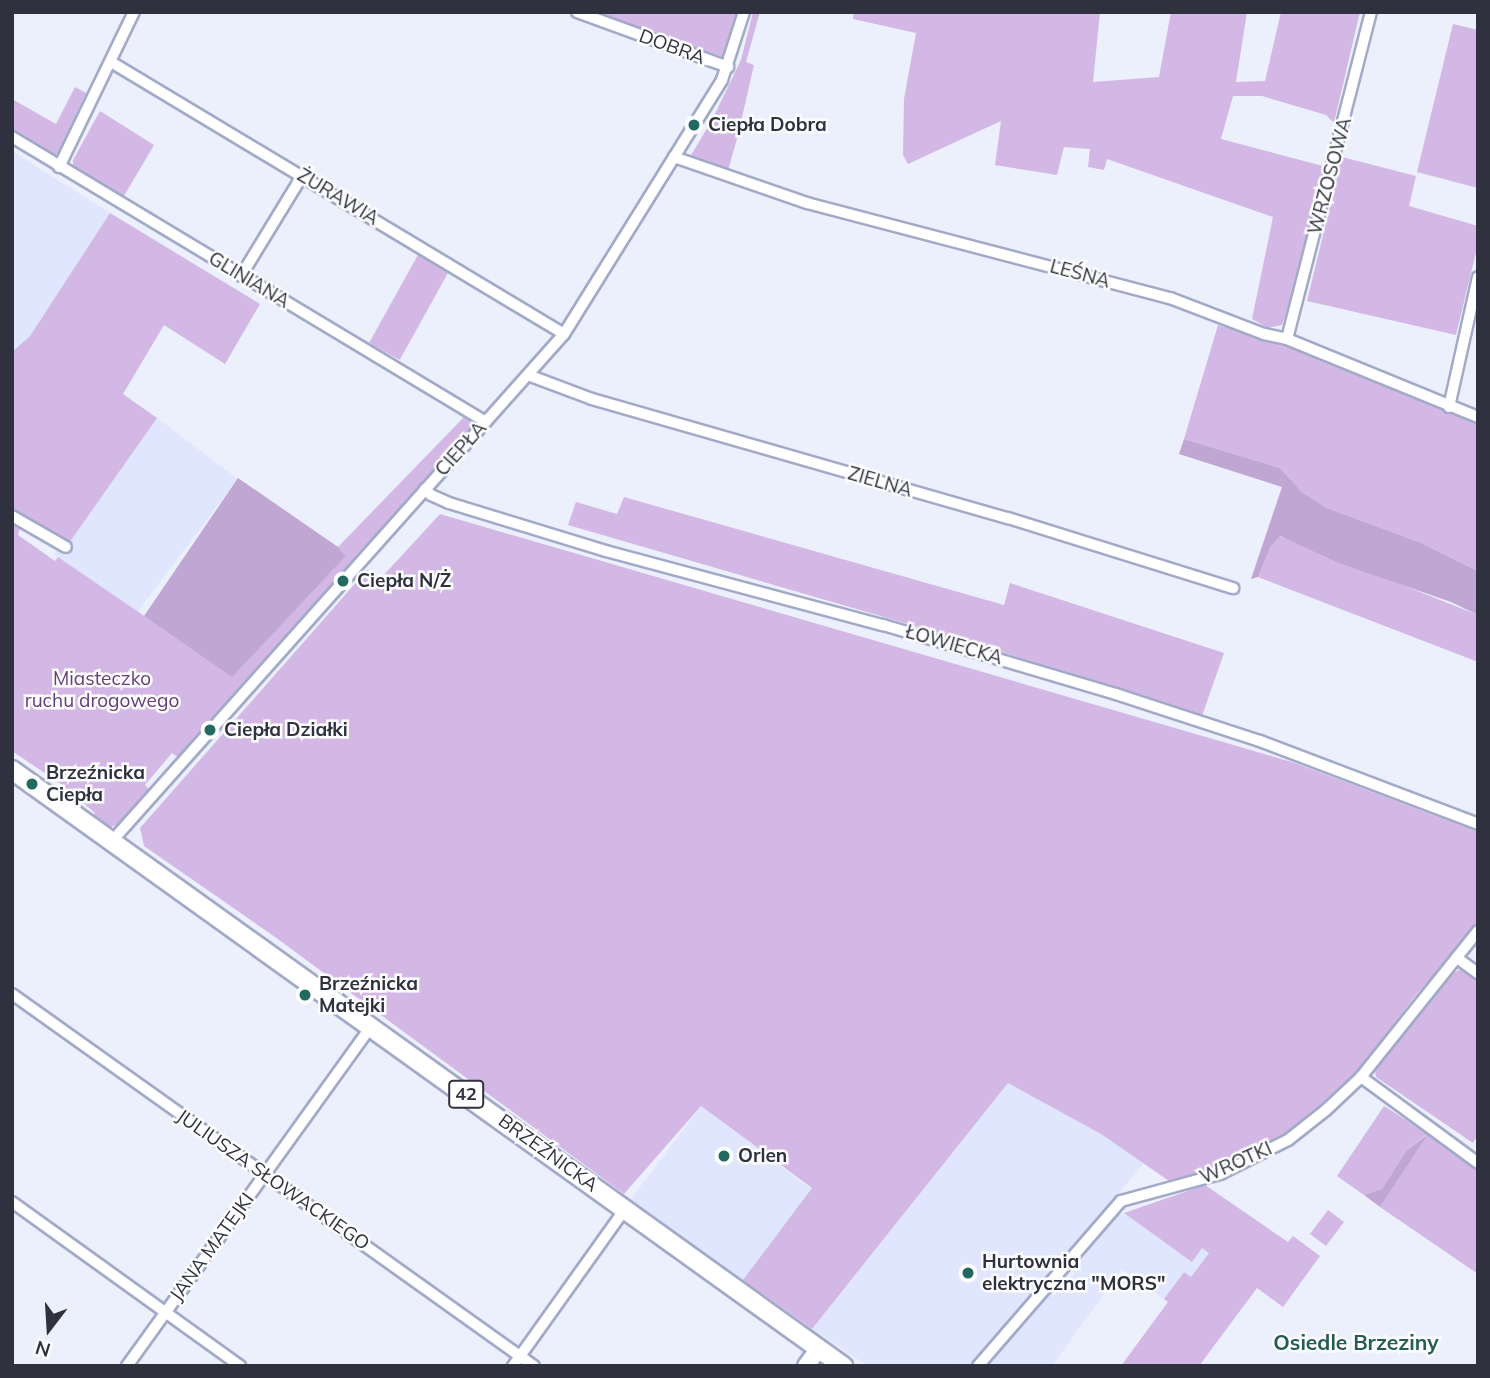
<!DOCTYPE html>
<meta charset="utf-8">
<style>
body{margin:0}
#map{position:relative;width:1490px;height:1378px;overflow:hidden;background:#eceffc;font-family:Mulish,sans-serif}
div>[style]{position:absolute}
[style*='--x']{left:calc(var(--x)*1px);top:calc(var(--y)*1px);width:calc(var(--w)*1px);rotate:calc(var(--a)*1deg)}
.built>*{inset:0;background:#e0e6fe;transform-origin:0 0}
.green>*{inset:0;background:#d3b8e5;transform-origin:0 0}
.forest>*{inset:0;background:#c0a6d2}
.roads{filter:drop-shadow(2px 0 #a2aac8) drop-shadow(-2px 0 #a2aac8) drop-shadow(0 2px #a2aac8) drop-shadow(0 -2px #a2aac8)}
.street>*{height:10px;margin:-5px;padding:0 5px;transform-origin:5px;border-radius:5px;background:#fff}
.secondary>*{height:16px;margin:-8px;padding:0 8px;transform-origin:8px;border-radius:8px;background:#fff}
.primary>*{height:18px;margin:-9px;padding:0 9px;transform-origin:9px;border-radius:9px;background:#fff}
.dots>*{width:19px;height:19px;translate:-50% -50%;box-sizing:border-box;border:4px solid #fdfdfd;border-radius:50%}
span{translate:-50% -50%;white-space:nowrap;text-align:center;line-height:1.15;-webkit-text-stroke:5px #fdfdfd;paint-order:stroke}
.shield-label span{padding:2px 5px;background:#fdfdfd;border:2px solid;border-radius:5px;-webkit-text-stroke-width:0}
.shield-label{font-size:18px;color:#2f323e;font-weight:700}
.street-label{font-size:19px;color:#2f323e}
.poi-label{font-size:19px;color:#2f323e;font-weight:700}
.left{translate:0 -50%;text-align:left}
.park-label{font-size:19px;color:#644079}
.neighbourhood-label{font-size:21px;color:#255c54;font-weight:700}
.frame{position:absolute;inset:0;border:14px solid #2f323e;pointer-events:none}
.north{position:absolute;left:14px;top:1294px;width:70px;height:70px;-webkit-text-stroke:5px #fdfdfd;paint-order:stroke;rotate:197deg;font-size:19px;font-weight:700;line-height:28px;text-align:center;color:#2f323e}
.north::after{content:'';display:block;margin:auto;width:24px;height:32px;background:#2f323e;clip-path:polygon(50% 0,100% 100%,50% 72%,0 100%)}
</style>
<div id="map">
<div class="built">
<div style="clip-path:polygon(12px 151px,110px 213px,30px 336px,12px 351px)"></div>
<div style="left:157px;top:418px;width:101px;height:171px;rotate:37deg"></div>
<div style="clip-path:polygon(1008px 1083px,1101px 1134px,1144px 1163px,974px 1366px,868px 1366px,812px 1329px)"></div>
<div style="left:701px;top:1106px;width:139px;height:117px;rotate:37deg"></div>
<div style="clip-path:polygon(1124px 1213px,1192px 1261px,1202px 1248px,1209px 1253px,1191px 1277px,1184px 1272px,1164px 1299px,1122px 1269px,1052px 1366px,983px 1366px,1048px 1290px,1074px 1275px,1086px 1247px,1112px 1218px)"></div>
</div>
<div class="green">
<div style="clip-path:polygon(596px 12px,739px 12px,723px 57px)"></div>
<div style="clip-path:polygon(753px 12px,760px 12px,746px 62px,754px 65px,737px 139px,728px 170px,708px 166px,690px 157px,712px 120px,741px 60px)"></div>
<div style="clip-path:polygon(854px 12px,1100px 12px,1093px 82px,1159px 77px,1171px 12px,1247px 12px,1236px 82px,1265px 81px,1281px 12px,1360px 12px,1334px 123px,1326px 115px,1262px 96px,1233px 96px,1221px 139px,1323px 166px,1295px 289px,1282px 325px,1268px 328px,1252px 319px,1273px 217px,1107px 159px,1104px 170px,1088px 167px,1090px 149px,1064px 147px,1057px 175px,995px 165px,1001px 121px,908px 164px,903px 155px,904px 99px,916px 33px,853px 19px)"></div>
<div style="clip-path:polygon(1453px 24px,1478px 30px,1478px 188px,1417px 172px)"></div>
<div style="clip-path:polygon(75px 87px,86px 93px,59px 151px,54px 156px,12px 131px,12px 99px,56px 124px)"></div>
<div style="clip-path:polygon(100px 111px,154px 145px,124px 196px,73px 167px,73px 160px)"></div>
<div style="clip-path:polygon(1342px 157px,1416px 176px,1409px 206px,1478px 226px,1478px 244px,1456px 335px,1307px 301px)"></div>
<div style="clip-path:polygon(110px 213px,260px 304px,225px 364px,164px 325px,123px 394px,157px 418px,69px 543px,12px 509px,12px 352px,30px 336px)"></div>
<div style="left:419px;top:253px;width:35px;height:103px;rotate:29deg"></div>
<div style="clip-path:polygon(1218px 325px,1297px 348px,1478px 421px,1478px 571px,1419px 542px,1327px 508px,1302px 492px,1280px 468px,1184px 439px)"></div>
<div style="clip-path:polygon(465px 416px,472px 424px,469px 433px,179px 758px,172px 753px,145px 785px,150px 790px,121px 823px,111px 827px,104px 826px,93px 817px,95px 813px,61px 784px,12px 751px,13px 521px,20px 527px,18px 535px,55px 561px,58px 557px,232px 676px,346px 556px,338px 547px)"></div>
<div style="clip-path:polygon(624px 497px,1004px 605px,1010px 583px,1224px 653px,1202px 716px,973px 643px,568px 525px,576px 502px,617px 514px)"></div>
<div style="clip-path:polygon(440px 514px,1295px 763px,1473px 830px,1478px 832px,1478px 924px,1416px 995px,1342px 1091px,1273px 1144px,1211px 1172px,1172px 1183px,1101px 1134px,1008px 1083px,812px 1329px,743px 1280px,812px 1188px,701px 1106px,624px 1194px,275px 937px,144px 846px,140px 828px,367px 570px,381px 578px)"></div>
<div style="clip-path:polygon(1279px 536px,1478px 615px,1478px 662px,1258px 577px,1271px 546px)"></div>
<div style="clip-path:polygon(1462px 968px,1478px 979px,1478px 1135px,1473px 1143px,1376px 1077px,1375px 1070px,1446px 978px)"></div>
<div style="clip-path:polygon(1384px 1106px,1428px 1134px,1478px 1169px,1478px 1274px,1380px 1207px,1427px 1134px,1406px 1151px,1382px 1189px,1364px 1195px,1337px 1176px)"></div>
<div style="clip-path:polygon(1205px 1185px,1288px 1242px,1293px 1236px,1320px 1256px,1283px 1307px,1257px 1288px,1199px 1366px,1121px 1366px,1168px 1302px,1164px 1299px,1184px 1272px,1191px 1277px,1209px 1253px,1202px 1248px,1192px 1262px,1124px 1213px)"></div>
<div style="left:1328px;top:1210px;width:20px;height:30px;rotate:37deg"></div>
</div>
<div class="forest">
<div style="clip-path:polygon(1184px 439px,1280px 468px,1302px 492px,1327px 508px,1419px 542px,1478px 571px,1478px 615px,1451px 602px,1339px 563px,1280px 536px,1271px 546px,1258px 577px,1251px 579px,1282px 487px,1179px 454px)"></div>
<div style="clip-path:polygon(238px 478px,338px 547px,346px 556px,232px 677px,144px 616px)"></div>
<div style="clip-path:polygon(1428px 1134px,1380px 1207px,1364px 1195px,1382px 1189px,1406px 1151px)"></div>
</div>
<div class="roads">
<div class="street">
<div style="--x:577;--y:12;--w:161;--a:20"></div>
<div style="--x:111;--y:62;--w:528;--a:30.98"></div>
<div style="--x:12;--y:137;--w:553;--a:31.02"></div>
<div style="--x:674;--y:157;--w:141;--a:19.1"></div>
<div style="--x:807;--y:203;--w:375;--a:14.7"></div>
<div style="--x:1170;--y:298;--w:101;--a:21"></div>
<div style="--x:1264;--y:334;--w:24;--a:12"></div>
<div style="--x:1287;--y:339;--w:206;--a:22.2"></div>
<div style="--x:59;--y:167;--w:172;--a:-64.2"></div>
<div style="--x:241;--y:276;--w:117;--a:-58.6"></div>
<div style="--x:1287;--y:339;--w:338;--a:-75.6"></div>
<div style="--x:528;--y:375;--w:68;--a:20.6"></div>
<div style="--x:592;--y:399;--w:433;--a:16"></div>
<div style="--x:1008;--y:518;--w:236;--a:17.3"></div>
<div style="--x:1449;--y:407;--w:133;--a:-77.4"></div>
<div style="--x:425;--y:489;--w:8;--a:45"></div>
<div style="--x:431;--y:495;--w:20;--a:24"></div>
<div style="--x:449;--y:503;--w:164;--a:17"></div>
<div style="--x:606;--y:551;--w:287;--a:15"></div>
<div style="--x:883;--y:625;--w:243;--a:16.5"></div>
<div style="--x:1116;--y:694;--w:151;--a:18.1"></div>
<div style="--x:1260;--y:741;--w:233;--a:20.8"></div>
<div style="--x:12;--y:516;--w:62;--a:29.9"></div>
<div style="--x:112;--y:841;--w:679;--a:-48.28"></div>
<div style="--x:564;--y:334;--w:299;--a:-58.1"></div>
<div style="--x:722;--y:80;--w:71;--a:-72.1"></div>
<div style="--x:1457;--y:958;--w:26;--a:36"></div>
<div style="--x:12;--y:994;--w:641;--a:35.48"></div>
<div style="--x:1361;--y:1077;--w:145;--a:36.3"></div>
<div style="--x:12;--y:1202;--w:281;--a:35.7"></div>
<div style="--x:127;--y:1366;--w:418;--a:-54.3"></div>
<div style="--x:513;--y:1366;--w:193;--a:-54.5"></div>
<div style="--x:978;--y:1366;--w:218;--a:-49.1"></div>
<div style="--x:1121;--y:1201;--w:103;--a:-15.3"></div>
<div style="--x:1220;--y:1174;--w:76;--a:-26.6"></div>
<div style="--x:1288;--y:1140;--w:48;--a:-38.3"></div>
<div style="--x:1326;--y:1110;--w:48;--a:-43.3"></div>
<div style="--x:1361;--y:1077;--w:187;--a:-51.3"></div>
</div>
<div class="secondary">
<div style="--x:806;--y:1366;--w:22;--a:-54"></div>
</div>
<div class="primary">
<div style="--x:12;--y:770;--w:1023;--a:35.65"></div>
</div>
</div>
<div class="dots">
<div style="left:694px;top:125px;background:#226a60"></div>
<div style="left:343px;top:581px;background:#226a60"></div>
<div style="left:210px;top:730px;background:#226a60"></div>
<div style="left:32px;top:784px;background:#226a60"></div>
<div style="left:305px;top:995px;background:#226a60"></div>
<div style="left:724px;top:1156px;background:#226a60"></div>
<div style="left:968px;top:1273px;background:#226a60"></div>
</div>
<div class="shield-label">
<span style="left:466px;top:1094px">42</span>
</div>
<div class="street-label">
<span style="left:672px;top:47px;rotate:20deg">DOBRA</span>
<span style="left:1330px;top:176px;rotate:-75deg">WRZOSOWA</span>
<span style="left:338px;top:197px;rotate:31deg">ŻURAWIA</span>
<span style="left:1080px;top:274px;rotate:15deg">LEŚNA</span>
<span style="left:249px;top:280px;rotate:31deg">GLINIANA</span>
<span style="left:461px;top:449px;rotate:-48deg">CIEPŁA</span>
<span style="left:880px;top:482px;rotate:16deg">ZIELNA</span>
<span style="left:954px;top:645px;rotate:16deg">ŁOWIECKA</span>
<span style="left:548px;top:1153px;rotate:36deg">BRZEŹNICKA</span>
<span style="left:1236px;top:1163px;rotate:-24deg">WROTKI</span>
<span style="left:273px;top:1180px;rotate:35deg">JULIUSZA SŁOWACKIEGO</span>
<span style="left:212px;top:1247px;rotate:-54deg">JANA MATEJKI</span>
</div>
<div class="poi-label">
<span class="left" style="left:708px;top:125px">Ciepła Dobra</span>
<span class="left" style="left:357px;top:581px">Ciepła N/Ż</span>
<span class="left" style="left:224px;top:730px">Ciepła Działki</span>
<span class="left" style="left:46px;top:784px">Brzeźnicka<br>Ciepła</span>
<span class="left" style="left:319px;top:995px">Brzeźnicka<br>Matejki</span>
<span class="left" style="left:738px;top:1156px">Orlen</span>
<span class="left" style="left:982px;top:1273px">Hurtownia<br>elektryczna "MORS"</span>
</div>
<div class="park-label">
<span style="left:102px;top:690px">Miasteczko<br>ruchu drogowego</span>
</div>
<div class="neighbourhood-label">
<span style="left:1356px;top:1342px">Osiedle Brzeziny</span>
</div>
<div class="frame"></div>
<div class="north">N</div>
</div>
